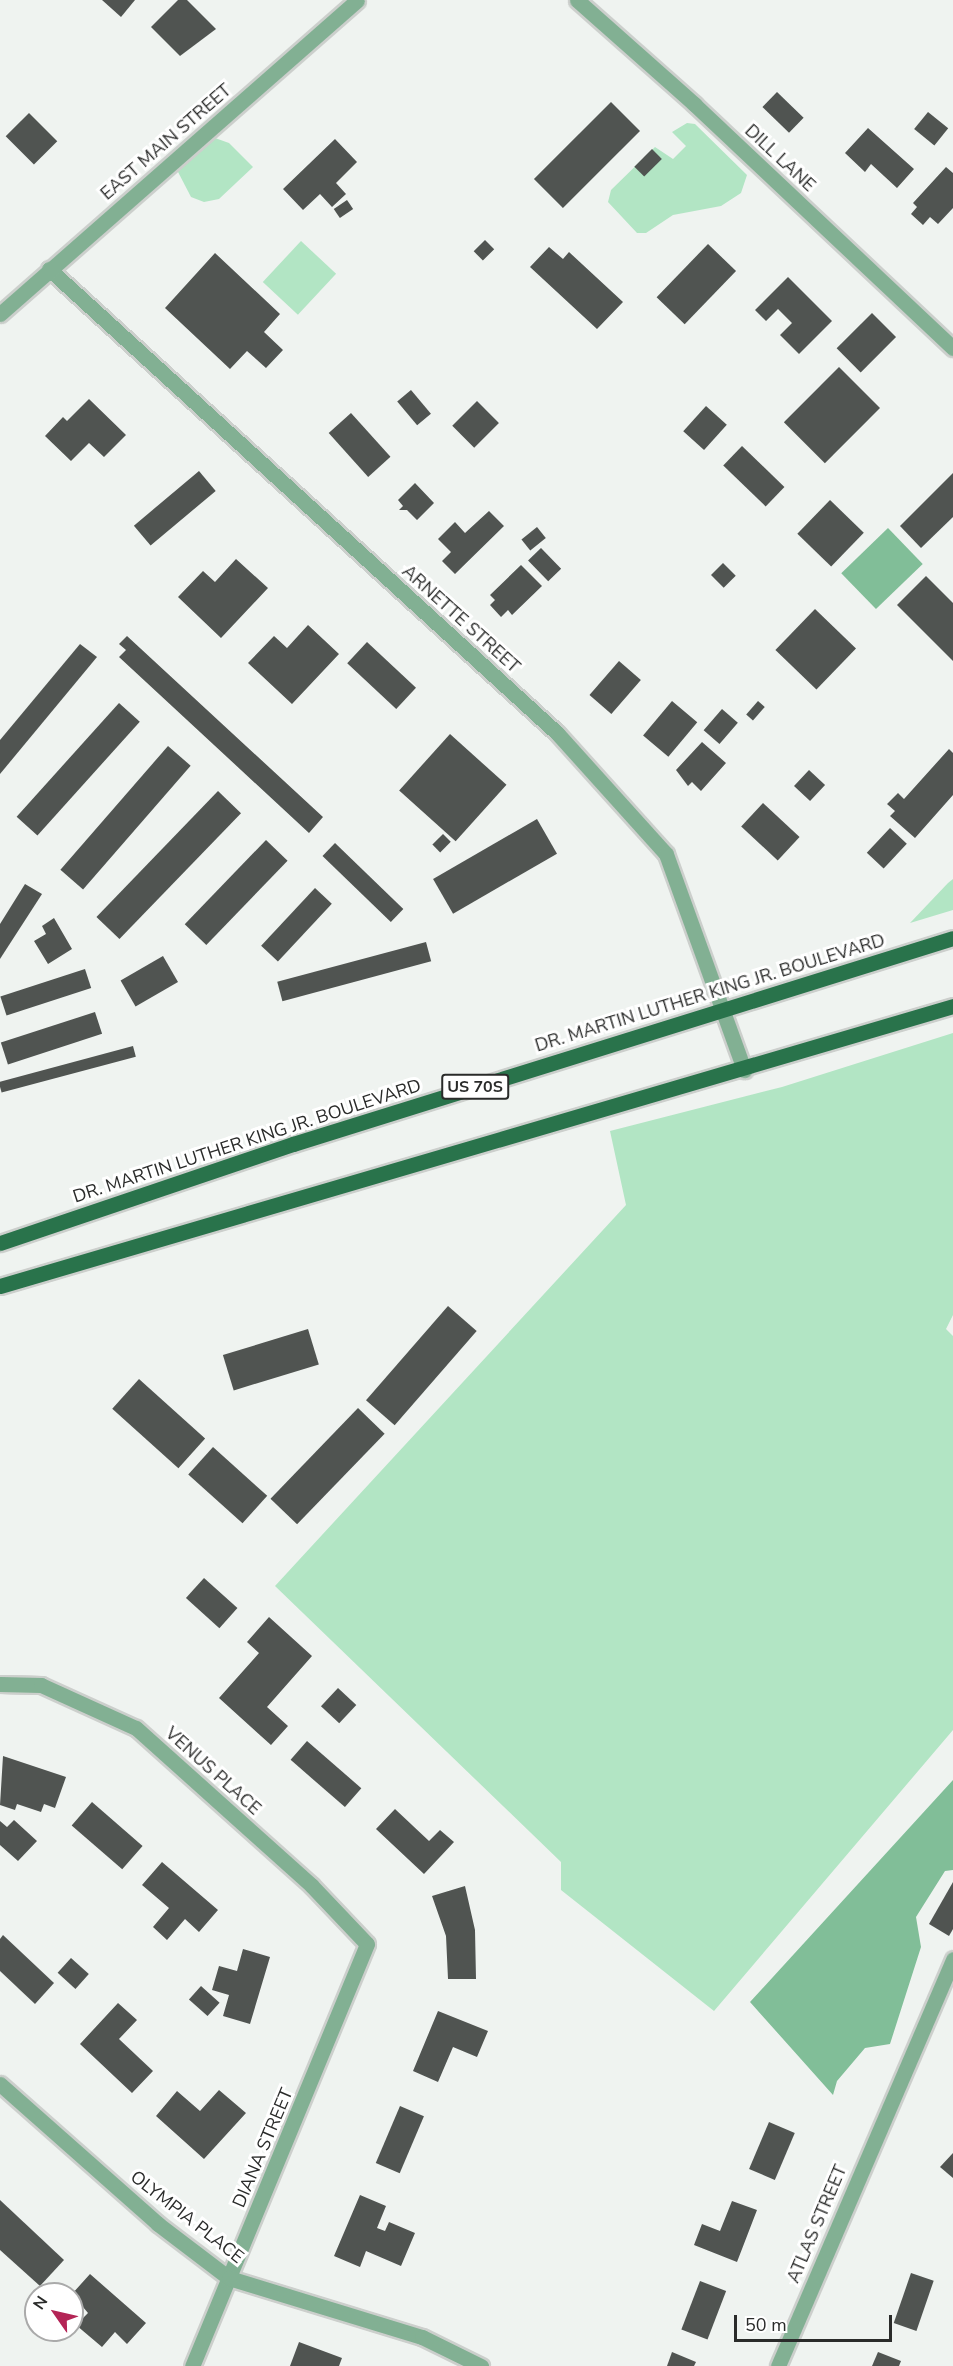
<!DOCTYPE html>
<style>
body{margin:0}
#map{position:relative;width:953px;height:2366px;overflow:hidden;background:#eff3f0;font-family:"Nunito Sans",sans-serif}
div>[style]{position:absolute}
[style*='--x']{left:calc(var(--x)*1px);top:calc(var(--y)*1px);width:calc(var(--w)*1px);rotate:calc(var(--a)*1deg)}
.green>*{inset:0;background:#b2e5c4;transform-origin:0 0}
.water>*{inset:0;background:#81be98;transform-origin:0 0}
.building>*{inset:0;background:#505451;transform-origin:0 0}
.roads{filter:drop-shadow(2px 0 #cccfcc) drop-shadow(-2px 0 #cccfcc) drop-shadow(0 2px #cccfcc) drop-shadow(0 -2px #cccfcc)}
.minor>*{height:15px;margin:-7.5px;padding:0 7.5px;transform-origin:7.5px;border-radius:7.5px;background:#82b093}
.major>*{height:15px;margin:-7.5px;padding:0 7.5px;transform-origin:7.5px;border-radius:7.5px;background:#29734b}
span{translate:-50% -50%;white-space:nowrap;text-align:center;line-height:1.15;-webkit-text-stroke:6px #fff;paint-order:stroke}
.shield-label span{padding:2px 4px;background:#fff;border:2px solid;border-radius:4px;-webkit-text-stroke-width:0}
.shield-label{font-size:16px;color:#2a2b2a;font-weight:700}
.street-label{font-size:18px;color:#2a2b2a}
.north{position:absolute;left:24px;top:2282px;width:60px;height:60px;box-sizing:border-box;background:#fff;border:2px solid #aaa;border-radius:50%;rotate:304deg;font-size:16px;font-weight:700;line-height:24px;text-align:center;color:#2a2b2a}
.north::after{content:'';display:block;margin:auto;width:21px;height:27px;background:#b42556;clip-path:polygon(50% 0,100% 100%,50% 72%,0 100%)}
.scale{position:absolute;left:734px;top:2315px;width:158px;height:27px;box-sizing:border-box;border:3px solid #2a2b2a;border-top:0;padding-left:8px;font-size:18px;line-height:21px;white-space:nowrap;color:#2a2b2a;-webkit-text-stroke:4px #fff;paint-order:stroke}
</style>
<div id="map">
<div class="green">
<div style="clip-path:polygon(687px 123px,695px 124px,747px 175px,741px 193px,721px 206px,673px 215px,646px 233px,637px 233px,608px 202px,611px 190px,655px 147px,673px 159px,686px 146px,672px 132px)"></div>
<div style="clip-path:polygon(215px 138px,229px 143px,253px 167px,219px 199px,204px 202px,191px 197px,177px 170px)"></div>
<div style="left:301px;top:241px;width:48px;height:56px;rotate:43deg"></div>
<div style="clip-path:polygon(953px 879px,953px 910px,910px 923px,948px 883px)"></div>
<div style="clip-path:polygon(953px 1033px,953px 1315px,946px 1329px,953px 1336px,953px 1730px,714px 2011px,561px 1890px,561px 1862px,275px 1586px,626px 1205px,610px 1131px,782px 1087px)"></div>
</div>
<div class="water">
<div style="left:888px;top:528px;width:50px;height:65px;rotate:46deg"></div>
<div style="clip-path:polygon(953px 1780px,953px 1870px,945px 1871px,916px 1917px,921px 1947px,890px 2044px,865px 2048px,837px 2081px,833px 2095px,750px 2002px)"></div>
</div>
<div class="building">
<div style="clip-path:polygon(102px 0,135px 0,121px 17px)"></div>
<div style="clip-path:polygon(178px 0,187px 0,216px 29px,180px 56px,151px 27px)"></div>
<div style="left:777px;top:92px;width:37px;height:21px;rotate:44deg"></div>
<div style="left:611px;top:102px;width:41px;height:109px;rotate:45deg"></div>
<div style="left:928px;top:112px;width:26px;height:22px;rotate:39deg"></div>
<div style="left:29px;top:113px;width:40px;height:33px;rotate:45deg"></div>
<div style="clip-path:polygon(868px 128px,914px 169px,897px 188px,871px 164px,865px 172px,845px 153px)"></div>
<div style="clip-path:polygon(335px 139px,357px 162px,336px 183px,346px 194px,332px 207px,320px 194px,303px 210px,283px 189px)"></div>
<div style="left:652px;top:149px;width:14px;height:25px;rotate:45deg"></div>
<div style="clip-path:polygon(946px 167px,953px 173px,953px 208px,938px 224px,930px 217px,923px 225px,911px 214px,917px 207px,913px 203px)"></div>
<div style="left:347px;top:200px;width:11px;height:16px;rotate:56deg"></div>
<div style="left:485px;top:240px;width:13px;height:16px;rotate:45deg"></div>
<div style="left:708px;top:244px;width:39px;height:74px;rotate:44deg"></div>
<div style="clip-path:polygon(549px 247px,563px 259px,569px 252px,623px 302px,597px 329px,530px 267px)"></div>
<div style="clip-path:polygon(215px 253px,280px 314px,264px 332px,283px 350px,266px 368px,247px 351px,230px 369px,165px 308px)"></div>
<div style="clip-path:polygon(788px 277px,832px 321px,799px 354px,780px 335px,792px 323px,778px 309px,766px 321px,755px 310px)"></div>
<div style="left:872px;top:313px;width:34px;height:50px;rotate:45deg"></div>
<div style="left:839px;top:367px;width:58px;height:78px;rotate:45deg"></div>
<div style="left:411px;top:390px;width:31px;height:18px;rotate:50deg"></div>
<div style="clip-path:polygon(89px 399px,126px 435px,104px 457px,89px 443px,71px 461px,45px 436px,63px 417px,67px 421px)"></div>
<div style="left:477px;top:401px;width:31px;height:35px;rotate:45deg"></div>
<div style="left:706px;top:406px;width:28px;height:34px;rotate:42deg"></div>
<div style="left:351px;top:413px;width:59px;height:30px;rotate:48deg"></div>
<div style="left:742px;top:446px;width:59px;height:27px;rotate:44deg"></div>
<div style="left:199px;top:471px;width:26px;height:85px;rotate:50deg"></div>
<div style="clip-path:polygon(953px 473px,953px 517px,921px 548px,900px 526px)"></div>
<div style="clip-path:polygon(415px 483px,434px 503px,417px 520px,407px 510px,399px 510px,403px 506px,398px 500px)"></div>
<div style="left:830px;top:500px;width:47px;height:47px;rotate:44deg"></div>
<div style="clip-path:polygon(489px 511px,504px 526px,455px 574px,442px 561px,451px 552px,438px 539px,455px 522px,465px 533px)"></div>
<div style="left:537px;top:527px;width:14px;height:20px;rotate:51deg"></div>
<div style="left:541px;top:548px;width:29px;height:18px;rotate:46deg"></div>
<div style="clip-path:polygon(236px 559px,268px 588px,221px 638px,178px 597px,203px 571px,215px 582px)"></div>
<div style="left:723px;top:563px;width:18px;height:17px;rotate:45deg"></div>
<div style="clip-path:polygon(521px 565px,542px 586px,512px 615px,508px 610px,501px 617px,490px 605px,495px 600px,490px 595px)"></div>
<div style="clip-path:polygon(926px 576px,953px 603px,953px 661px,897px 605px)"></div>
<div style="left:815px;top:609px;width:57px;height:57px;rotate:44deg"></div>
<div style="clip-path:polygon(308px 625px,339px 654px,292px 704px,248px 663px,274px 636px,287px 648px)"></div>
<div style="clip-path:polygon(127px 636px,323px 817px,309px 833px,119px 657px,126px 650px,119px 644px)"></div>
<div style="left:367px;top:642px;width:67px;height:29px;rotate:43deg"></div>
<div style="clip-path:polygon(80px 644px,97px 657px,0 774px,0 740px)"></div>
<div style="left:619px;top:661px;width:29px;height:45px;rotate:41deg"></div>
<div style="left:672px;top:701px;width:33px;height:45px;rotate:40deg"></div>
<div style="left:758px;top:701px;width:9px;height:18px;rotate:41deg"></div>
<div style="left:119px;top:703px;width:28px;height:153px;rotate:42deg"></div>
<div style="left:722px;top:709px;width:21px;height:28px;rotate:41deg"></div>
<div style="left:450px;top:734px;width:76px;height:76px;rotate:42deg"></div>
<div style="clip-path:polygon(702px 742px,726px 763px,701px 791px,692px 782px,688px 786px,676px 770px)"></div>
<div style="left:168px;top:746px;width:30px;height:164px;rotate:41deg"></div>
<div style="clip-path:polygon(949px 749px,953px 753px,953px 795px,915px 838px,890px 816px,895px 811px,887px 804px,898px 793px,904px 799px)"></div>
<div style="left:809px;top:770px;width:22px;height:22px;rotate:43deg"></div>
<div style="left:218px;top:791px;width:32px;height:175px;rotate:44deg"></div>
<div style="left:763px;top:803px;width:50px;height:32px;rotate:43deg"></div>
<div style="left:537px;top:819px;width:40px;height:120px;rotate:60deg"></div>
<div style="left:890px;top:828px;width:23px;height:34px;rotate:43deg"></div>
<div style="left:443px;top:834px;width:11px;height:15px;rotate:45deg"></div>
<div style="left:266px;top:840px;width:30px;height:117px;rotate:44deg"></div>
<div style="left:335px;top:843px;width:95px;height:18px;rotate:44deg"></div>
<div style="clip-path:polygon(25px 884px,42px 894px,0 959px,0 924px)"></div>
<div style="left:315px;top:888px;width:23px;height:79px;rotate:43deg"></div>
<div style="clip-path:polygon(54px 918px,72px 949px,48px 964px,34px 941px,46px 934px,42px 926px)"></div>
<div style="left:426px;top:942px;width:20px;height:154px;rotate:75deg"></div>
<div style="left:163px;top:956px;width:30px;height:49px;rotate:60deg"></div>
<div style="left:85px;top:969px;width:20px;height:89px;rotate:72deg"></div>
<div style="left:95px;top:1012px;width:23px;height:99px;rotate:72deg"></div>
<div style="left:133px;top:1046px;width:11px;height:139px;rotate:75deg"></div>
<div style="left:448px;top:1306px;width:38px;height:125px;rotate:41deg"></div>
<div style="left:308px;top:1329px;width:37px;height:89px;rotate:73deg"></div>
<div style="left:139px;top:1379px;width:89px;height:40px;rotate:42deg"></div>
<div style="left:358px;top:1408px;width:37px;height:126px;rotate:44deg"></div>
<div style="left:213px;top:1447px;width:73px;height:37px;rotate:42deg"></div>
<div style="left:204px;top:1578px;width:45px;height:27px;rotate:42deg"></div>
<div style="clip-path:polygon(269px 1617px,312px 1656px,267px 1707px,288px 1726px,271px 1745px,219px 1698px,259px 1653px,247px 1642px)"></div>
<div style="left:338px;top:1688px;width:25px;height:25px;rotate:43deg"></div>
<div style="left:307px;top:1741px;width:72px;height:25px;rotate:41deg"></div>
<div style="clip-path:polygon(3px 1756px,66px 1777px,55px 1808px,44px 1804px,41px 1812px,17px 1804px,15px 1810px,0 1805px)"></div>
<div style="left:92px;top:1802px;width:67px;height:31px;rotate:41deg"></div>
<div style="clip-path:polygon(395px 1809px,429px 1841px,440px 1830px,454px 1842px,424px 1874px,376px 1829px)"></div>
<div style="clip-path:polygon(14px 1820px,37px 1841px,18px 1861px,0 1845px,0 1821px,7px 1827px)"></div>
<div style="clip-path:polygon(162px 1862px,218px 1910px,199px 1932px,185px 1919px,167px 1940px,153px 1927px,169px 1908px,142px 1885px)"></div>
<div style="clip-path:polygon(953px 1882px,953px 1929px,949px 1936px,929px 1924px)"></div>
<div style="clip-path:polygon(465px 1886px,475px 1930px,476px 1979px,448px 1979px,446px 1936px,432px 1896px)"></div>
<div style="clip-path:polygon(3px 1935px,54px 1983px,35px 2004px,0 1971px,0 1939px)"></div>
<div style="clip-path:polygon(243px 1949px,270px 1957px,250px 2024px,223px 2016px,229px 1995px,212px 1990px,219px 1966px,237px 1971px)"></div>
<div style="left:71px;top:1958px;width:24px;height:20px;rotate:42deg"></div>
<div style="left:201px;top:1986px;width:25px;height:18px;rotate:42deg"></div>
<div style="clip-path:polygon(118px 2003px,137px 2020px,119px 2039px,153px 2071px,132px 2093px,80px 2044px)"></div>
<div style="clip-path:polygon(438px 2011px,488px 2031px,477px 2057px,453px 2047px,438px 2082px,413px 2071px)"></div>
<div style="clip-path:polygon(219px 2090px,246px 2113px,204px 2159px,156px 2116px,177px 2091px,200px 2111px)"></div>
<div style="left:400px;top:2106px;width:26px;height:62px;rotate:23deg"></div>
<div style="left:769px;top:2122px;width:28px;height:51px;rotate:23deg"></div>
<div style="clip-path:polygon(953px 2153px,953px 2178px,940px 2167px)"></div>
<div style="clip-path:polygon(360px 2195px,386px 2206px,377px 2228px,385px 2231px,389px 2222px,415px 2233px,401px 2266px,366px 2251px,360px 2267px,334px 2256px)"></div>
<div style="clip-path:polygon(0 2200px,64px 2260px,40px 2286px,0 2250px)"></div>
<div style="clip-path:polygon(732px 2201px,757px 2210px,737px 2262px,694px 2245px,702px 2224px,720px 2231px)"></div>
<div style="left:911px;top:2273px;width:24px;height:53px;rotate:19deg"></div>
<div style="clip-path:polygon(90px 2274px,146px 2323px,127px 2344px,115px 2332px,102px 2347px,76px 2325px,88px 2313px,72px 2294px)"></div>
<div style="left:700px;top:2281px;width:28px;height:52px;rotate:21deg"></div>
<div style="clip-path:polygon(299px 2342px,342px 2358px,339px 2366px,290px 2366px)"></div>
<div style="clip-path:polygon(672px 2352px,696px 2362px,694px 2366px,667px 2366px)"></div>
<div style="clip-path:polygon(878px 2352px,901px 2361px,899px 2366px,872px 2366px)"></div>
</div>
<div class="roads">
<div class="minor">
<div style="--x:577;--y:0;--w:157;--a:41.6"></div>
<div style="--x:694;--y:104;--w:356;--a:43.3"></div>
<div style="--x:49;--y:269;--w:689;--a:42.41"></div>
<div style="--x:558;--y:734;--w:161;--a:48"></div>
<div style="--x:666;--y:854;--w:230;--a:70.1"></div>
<div style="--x:0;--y:314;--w:475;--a:-41.3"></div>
<div style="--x:0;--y:1684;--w:41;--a:1.4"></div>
<div style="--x:41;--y:1685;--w:104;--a:24.4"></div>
<div style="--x:136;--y:1728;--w:235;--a:41.9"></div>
<div style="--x:311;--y:1885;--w:81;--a:46.5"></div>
<div style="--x:367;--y:1944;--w:457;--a:112.5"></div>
<div style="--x:0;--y:2084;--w:211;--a:41.5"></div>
<div style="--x:158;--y:2224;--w:89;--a:37.3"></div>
<div style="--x:229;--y:2278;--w:202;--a:17"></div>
<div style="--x:422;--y:2337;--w:66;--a:26.2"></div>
<div style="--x:778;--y:2366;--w:443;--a:-66.7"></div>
</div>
<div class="major">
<div style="--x:0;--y:1243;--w:309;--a:-18.7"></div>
<div style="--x:293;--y:1144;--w:691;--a:-17.33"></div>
<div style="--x:0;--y:1286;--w:993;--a:-16.37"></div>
</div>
</div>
<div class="shield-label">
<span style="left:475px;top:1087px">US 70S</span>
</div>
<div class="street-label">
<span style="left:166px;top:142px;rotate:-41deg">EAST MAIN STREET</span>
<span style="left:780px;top:158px;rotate:43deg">DILL LANE</span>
<span style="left:461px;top:619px;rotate:42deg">ARNETTE STREET</span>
<span style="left:710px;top:993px;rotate:-17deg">DR. MARTIN LUTHER KING JR. BOULEVARD</span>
<span style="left:247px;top:1141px;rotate:-18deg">DR. MARTIN LUTHER KING JR. BOULEVARD</span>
<span style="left:213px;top:1771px;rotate:42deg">VENUS PLACE</span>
<span style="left:263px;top:2148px;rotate:-67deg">DIANA STREET</span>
<span style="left:187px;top:2217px;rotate:38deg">OLYMPIA PLACE</span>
<span style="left:817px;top:2224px;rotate:-67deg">ATLAS STREET</span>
</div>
<div class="north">N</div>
<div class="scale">50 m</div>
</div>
